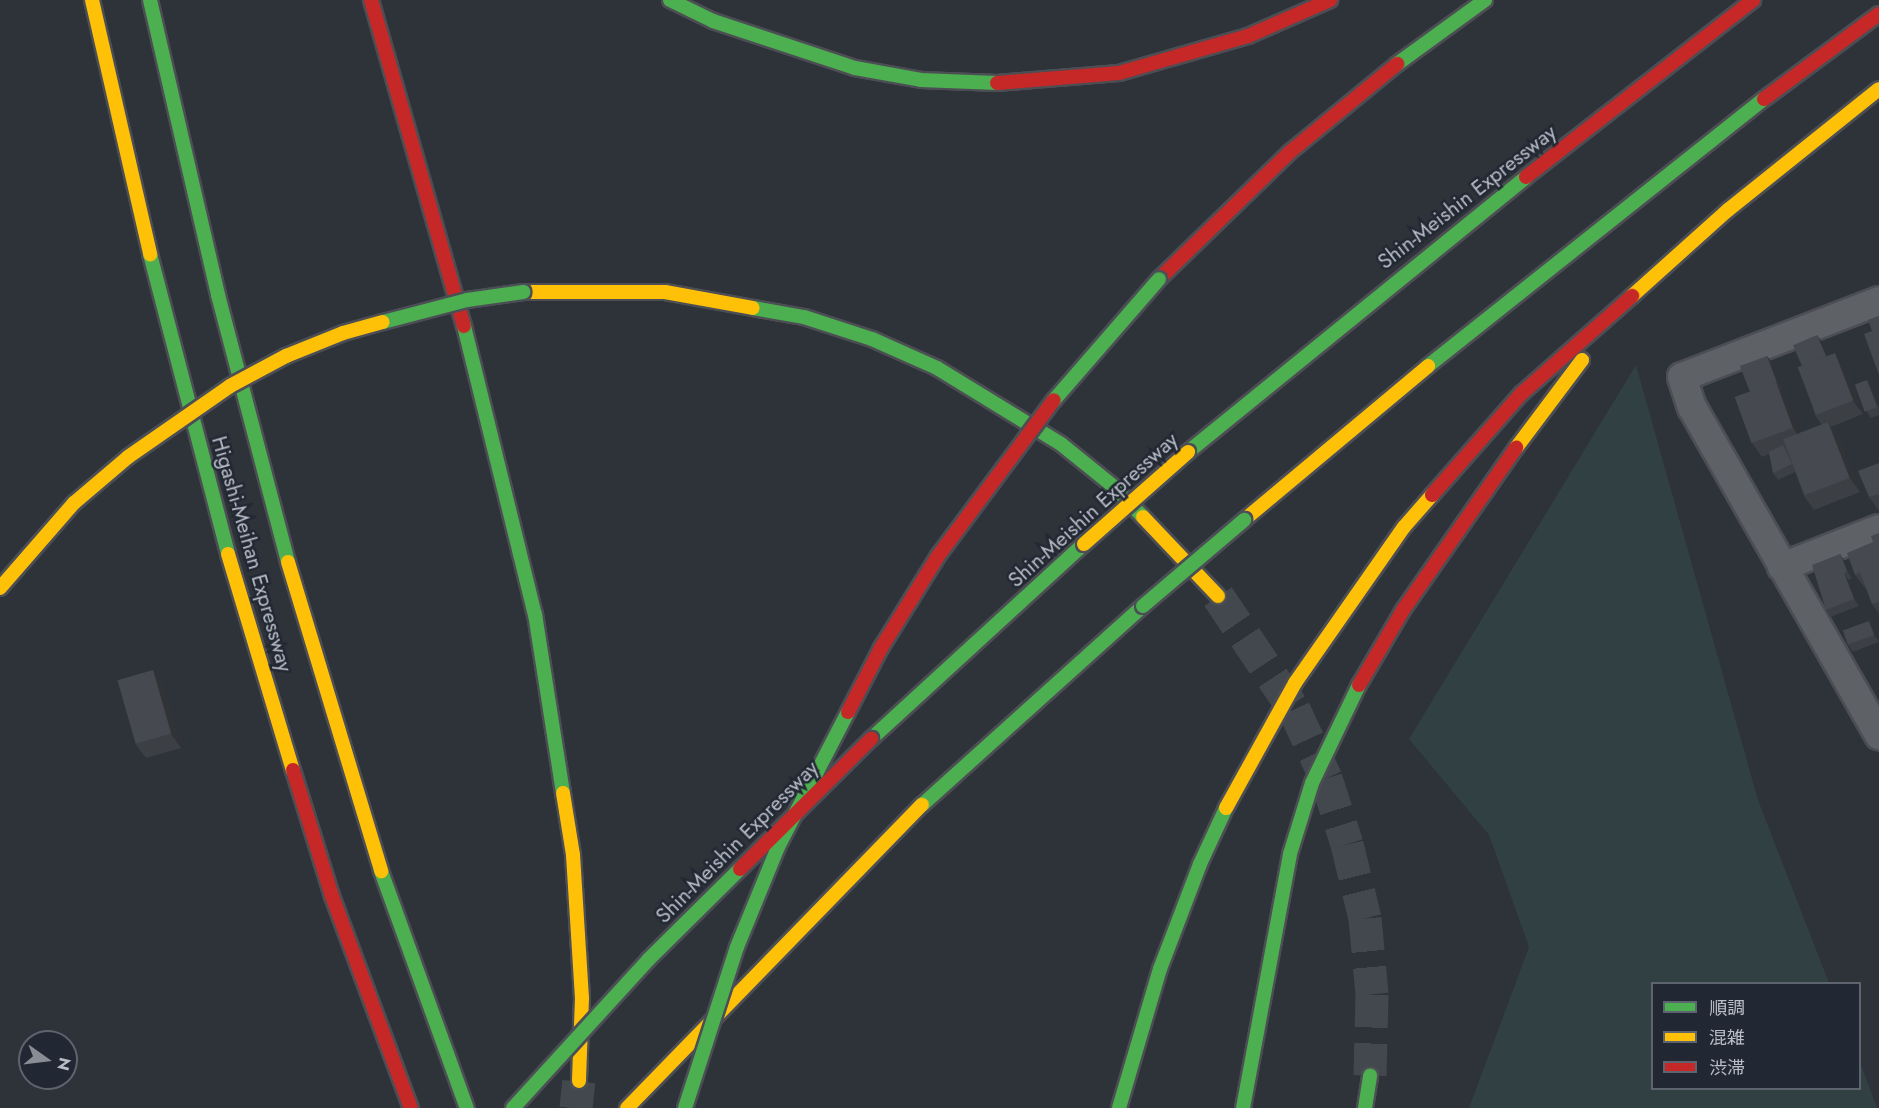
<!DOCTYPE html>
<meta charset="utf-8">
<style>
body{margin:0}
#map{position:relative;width:1879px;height:1108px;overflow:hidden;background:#2e3239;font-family:Jost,"Noto Sans JP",sans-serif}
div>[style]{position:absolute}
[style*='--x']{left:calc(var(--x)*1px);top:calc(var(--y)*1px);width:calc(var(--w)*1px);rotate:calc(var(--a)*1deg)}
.green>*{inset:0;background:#314043}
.highway-tunnel>*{height:33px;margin-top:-16.5px;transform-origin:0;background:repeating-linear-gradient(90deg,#43474e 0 33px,transparent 0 49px)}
.roads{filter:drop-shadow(2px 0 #4c4e54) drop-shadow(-2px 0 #4c4e54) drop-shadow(0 2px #4c4e54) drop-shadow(0 -2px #4c4e54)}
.street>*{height:28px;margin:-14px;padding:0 14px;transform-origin:14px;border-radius:14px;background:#5e6166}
.fast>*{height:14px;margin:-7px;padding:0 7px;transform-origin:7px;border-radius:7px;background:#4caf50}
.slow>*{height:14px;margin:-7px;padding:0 7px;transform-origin:7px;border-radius:7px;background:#ffc107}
.jam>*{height:14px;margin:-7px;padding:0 7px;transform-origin:7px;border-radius:7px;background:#c62828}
.bridges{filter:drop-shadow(2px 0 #4b4e55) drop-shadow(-2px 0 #4b4e55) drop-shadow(0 2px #4b4e55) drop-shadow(0 -2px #4b4e55)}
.fast-bridge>*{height:14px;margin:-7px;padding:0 7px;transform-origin:7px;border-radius:7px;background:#4caf50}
.slow-bridge>*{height:14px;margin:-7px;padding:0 7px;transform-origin:7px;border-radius:7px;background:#ffc107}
.jam-bridge>*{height:14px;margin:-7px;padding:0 7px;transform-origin:7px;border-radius:7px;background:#c62828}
.wall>*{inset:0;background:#3c3f44}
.shaded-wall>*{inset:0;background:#313337}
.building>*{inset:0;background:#46494f;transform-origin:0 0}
span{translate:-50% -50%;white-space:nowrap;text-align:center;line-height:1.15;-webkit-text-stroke:5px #222833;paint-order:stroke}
.street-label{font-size:21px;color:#b9bec8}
.legend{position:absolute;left:1651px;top:982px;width:210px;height:108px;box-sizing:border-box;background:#222833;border:2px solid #5e646f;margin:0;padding:8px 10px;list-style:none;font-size:18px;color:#b9bec8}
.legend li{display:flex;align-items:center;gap:12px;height:30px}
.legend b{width:30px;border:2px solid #5e646f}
.north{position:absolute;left:18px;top:1030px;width:60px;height:60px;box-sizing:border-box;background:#222833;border:2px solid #5e646f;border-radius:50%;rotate:104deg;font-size:16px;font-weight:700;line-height:24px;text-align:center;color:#b9bec8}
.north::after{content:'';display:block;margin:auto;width:21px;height:27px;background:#888d96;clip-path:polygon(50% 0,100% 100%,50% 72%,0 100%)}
</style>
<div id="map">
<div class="green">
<div style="clip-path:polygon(1636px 365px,1758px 800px,1829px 983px,1652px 984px,1652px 1088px,1860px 1088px,1860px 1062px,1877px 1108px,1469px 1108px,1529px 947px,1489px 835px,1409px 739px)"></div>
</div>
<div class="highway-tunnel">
<div style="--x:1218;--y:596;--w:136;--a:56.1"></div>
<div style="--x:1294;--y:709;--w:76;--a:65.1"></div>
<div style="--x:1326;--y:778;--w:69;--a:72.3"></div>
<div style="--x:1347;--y:844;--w:76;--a:76.3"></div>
<div style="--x:1365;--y:918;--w:76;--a:84.7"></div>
<div style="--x:1372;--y:994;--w:81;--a:91.4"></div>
<div style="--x:576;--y:1108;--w:27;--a:-84"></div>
</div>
<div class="roads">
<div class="street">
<div style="--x:1879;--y:301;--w:211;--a:158.9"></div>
<div style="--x:1682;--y:377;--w:32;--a:72"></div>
<div style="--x:1692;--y:407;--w:378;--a:60.3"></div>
<div style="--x:1782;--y:567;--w:104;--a:-21.4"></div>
</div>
<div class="fast">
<div style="--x:150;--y:0;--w:303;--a:77"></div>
<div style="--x:218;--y:295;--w:276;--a:75.3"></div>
<div style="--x:670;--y:0;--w:48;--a:26"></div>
<div style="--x:713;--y:21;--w:150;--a:18.3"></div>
<div style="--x:855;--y:68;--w:67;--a:10.3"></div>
<div style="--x:921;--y:80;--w:76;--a:2.3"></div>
<div style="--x:1397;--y:64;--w:109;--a:-36"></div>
<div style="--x:150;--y:254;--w:310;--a:75.4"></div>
<div style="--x:753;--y:308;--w:52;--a:10"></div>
<div style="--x:804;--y:317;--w:71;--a:17.9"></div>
<div style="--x:872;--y:339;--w:71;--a:24"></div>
<div style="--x:937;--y:368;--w:145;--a:31.5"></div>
<div style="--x:1061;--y:444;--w:67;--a:38.9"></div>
<div style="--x:1113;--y:486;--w:43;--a:45.9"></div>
<div style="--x:464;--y:326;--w:297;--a:76.2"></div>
<div style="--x:535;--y:614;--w:181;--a:81.1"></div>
<div style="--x:1428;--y:366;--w:429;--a:-38.5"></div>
<div style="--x:1188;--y:452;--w:436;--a:-39.1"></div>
<div style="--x:871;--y:739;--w:289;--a:-42.5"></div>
<div style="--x:922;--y:805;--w:297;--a:-42"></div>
<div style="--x:381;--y:871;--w:252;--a:70.1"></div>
<div style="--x:1119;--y:1108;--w:145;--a:-73.6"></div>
<div style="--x:1160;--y:969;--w:112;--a:-69.1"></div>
<div style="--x:1200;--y:864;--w:62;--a:-65.1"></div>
<div style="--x:1243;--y:1108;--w:258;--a:-79.5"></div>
<div style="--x:1290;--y:854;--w:74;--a:-72.8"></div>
<div style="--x:1312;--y:783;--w:109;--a:-64.4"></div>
<div style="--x:1365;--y:1108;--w:33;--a:-81"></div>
</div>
<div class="slow">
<div style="--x:92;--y:0;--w:261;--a:77.1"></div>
<div style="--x:523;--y:292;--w:142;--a:0"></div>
<div style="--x:665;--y:292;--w:89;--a:10.3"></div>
<div style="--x:1632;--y:296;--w:129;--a:-41.9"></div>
<div style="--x:1728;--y:210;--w:193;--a:-38.7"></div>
<div style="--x:1516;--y:448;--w:110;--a:-53.1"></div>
<div style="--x:1143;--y:517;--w:109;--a:46.5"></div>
<div style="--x:1244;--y:520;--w:240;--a:-39.9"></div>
<div style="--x:228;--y:554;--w:226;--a:73.3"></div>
<div style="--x:288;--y:562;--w:323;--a:73.2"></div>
<div style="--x:563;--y:793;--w:63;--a:80.8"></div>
<div style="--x:573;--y:855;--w:143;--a:86.4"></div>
<div style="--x:582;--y:998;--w:83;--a:92.1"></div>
<div style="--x:1226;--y:808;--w:143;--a:-61.1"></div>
<div style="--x:1295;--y:683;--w:190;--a:-55.1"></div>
<div style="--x:1404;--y:527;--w:43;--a:-48.8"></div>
<div style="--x:627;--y:1108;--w:423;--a:-45.8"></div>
</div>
<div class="jam">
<div style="--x:371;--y:0;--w:339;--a:74.1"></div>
<div style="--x:997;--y:83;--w:122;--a:-4.7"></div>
<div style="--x:1119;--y:73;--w:134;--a:-16"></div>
<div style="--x:1248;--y:36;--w:90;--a:-23.7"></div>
<div style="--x:1764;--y:99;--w:143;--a:-36.5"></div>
<div style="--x:1526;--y:177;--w:288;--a:-37.9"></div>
<div style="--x:1159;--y:279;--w:182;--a:-44.1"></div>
<div style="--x:1290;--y:152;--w:139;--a:-39.4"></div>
<div style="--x:1432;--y:495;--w:136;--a:-48.6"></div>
<div style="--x:1522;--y:393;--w:147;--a:-41.4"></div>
<div style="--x:1359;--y:685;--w:87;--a:-59.6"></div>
<div style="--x:1403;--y:610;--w:198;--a:-55.1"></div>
<div style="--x:293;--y:770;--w:132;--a:72.8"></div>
<div style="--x:332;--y:896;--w:226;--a:69.6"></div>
</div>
</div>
<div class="bridges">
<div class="fast-bridge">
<div style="--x:383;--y:322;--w:87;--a:-14.7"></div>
<div style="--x:467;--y:300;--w:57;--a:-8.1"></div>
<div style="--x:1054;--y:400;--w:160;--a:-49"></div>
<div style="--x:1143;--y:606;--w:133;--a:-40.4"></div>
<div style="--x:513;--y:1108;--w:200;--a:-47.6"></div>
<div style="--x:648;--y:960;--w:129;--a:-44.7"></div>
<div style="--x:685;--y:1108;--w:169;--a:-72.1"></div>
<div style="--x:737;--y:947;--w:108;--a:-67.7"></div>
<div style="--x:778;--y:847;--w:152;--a:-62.6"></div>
</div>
<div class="slow-bridge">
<div style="--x:1084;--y:544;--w:139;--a:-41.5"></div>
<div style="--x:0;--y:588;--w:113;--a:-49"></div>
<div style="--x:74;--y:503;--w:71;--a:-40.4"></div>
<div style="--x:128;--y:457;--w:124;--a:-34.8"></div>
<div style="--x:230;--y:386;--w:64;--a:-28.2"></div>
<div style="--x:286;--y:356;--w:61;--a:-22"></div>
<div style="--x:343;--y:333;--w:41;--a:-15.4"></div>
</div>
<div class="jam-bridge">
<div style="--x:848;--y:712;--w:72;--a:-62.7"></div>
<div style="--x:881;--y:648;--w:108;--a:-58.2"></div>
<div style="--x:938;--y:556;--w:194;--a:-53.4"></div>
<div style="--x:740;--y:869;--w:185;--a:-44.8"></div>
</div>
</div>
<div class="wall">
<div style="clip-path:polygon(1822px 342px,1828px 356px,1844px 367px,1863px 414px,1831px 427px,1838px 436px,1860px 492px,1814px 510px,1804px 496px,1795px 472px,1778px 480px,1773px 473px,1769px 454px,1762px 457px,1752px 443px,1750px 392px,1767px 356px,1772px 363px,1782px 390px,1781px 390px,1785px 396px,1799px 433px,1822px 425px,1815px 415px,1802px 365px)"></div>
<div style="clip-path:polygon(1867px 380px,1872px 387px,1879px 406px,1879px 415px,1871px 418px,1866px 411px)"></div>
<div style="clip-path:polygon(1879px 463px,1879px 511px,1869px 497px)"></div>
<div style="clip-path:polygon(1879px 533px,1879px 614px,1872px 604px,1866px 588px,1865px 588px,1855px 575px)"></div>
<div style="clip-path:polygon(1840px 554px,1844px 561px,1852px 578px,1848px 580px,1859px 606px,1830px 617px,1826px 610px)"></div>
<div style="clip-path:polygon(1874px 628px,1879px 642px,1853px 652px,1848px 645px)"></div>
<div style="clip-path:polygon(153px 670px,162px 684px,181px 748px,146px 758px,136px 745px)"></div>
</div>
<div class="shaded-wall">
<div style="clip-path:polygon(1817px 335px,1822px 342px,1832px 365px,1827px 358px)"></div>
<div style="clip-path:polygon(1835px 353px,1844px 367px,1863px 414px,1853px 401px)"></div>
<div style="clip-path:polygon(1767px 356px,1772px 363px,1782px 390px,1777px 383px)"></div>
<div style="clip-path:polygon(1867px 380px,1872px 387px,1879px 406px,1879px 409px)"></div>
<div style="clip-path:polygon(1776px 382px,1785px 396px,1803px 442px,1793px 428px)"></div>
<div style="clip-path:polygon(1828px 422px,1838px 436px,1860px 492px,1850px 478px)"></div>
<div style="clip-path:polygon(1840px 554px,1844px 561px,1852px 578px,1847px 571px)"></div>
<div style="clip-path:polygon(1844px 573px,1848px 580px,1859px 606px,1854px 599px)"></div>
<div style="clip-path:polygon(1869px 621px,1874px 628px,1879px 641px,1874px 635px)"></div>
<div style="clip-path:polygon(153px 670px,162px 684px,181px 748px,171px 734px)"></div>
</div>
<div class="building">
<div style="clip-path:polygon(1879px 316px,1879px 375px,1864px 334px,1872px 331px,1868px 320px)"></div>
<div style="left:1817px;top:335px;width:23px;height:26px;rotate:67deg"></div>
<div style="left:1835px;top:353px;width:51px;height:40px;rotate:69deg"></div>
<div style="clip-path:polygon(1767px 356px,1777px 383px,1776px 382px,1750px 392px,1740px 366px)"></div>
<div style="left:1867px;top:380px;width:29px;height:13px;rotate:70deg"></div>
<div style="left:1776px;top:382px;width:49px;height:44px;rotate:70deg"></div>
<div style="left:1828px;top:422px;width:60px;height:48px;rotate:69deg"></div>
<div style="clip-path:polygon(1783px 445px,1792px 464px,1773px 473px,1769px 452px)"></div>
<div style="clip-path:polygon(1879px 463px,1879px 494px,1869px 497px,1858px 471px)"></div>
<div style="clip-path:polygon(1879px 533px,1879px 602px,1872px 604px,1860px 572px,1855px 575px,1847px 553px,1873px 542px,1871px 536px)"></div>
<div style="clip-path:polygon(1840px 554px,1847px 571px,1844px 573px,1854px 599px,1826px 610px,1812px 565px)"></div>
<div style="left:1869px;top:621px;width:15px;height:28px;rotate:70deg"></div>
<div style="left:153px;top:670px;width:66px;height:37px;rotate:74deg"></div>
</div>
<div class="street-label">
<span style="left:1467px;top:197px;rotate:-38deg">Shin-Meishin Expressway</span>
<span style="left:1093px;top:510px;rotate:-42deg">Shin-Meishin Expressway</span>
<span style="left:252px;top:554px;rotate:74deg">Higashi-Meihan Expressway</span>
<span style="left:737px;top:842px;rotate:-45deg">Shin-Meishin Expressway</span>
</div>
<ul class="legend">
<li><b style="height:8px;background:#4caf50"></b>順調</li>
<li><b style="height:8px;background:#ffc107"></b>混雑</li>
<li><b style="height:8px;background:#c62828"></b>渋滞</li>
</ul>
<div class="north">N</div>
</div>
